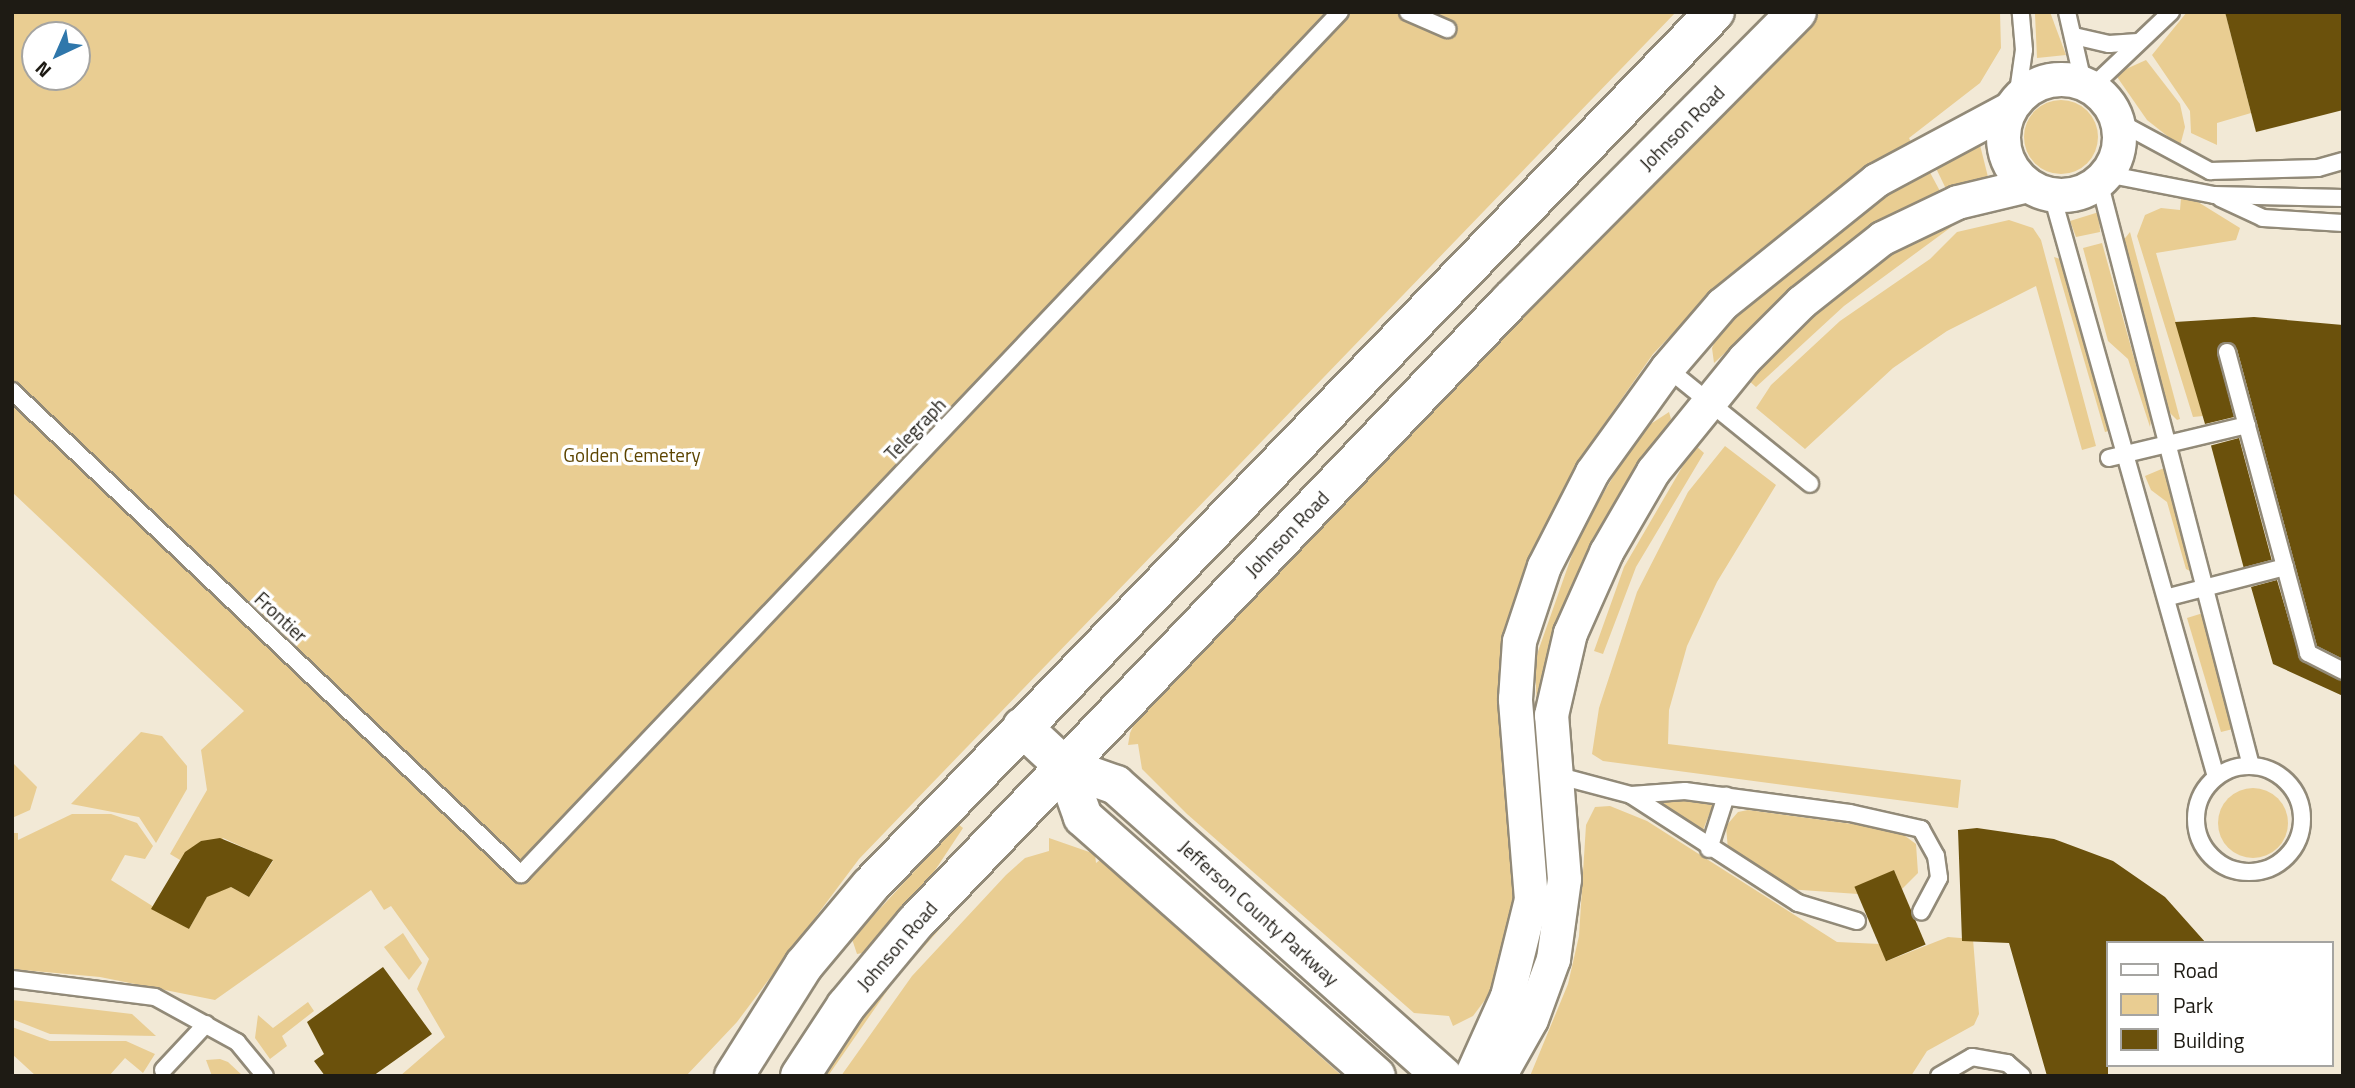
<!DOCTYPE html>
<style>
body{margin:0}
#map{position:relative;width:2355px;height:1088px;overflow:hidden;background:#f2e9d6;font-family:"Titillium Web",sans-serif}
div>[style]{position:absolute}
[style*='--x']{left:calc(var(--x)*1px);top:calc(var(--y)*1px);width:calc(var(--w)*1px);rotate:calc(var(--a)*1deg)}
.green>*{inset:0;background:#e9cd92}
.round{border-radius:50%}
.building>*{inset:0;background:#6b510c;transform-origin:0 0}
.roads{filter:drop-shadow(2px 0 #928a78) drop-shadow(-2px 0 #928a78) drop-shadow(0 2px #928a78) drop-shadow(0 -2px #928a78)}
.lane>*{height:16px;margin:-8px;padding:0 8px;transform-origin:8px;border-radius:8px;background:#fff}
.lane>.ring{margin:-8px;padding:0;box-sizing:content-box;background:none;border:16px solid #fff;border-radius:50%}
.street>*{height:33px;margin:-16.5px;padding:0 16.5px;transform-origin:16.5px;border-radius:16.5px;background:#fff}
.street>.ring{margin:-16.5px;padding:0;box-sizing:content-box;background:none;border:33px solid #fff;border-radius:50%}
.secondary>*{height:38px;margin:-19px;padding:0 19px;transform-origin:19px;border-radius:19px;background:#fff}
span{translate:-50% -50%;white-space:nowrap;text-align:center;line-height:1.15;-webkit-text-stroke:7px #fff;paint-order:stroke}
.street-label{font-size:19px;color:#1e1b14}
.park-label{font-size:19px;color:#5c4400}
.frame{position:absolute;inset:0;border:14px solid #1e1b14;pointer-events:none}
.legend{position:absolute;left:2106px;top:941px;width:228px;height:126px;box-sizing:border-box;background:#fff;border:2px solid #a5a4a1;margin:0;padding:9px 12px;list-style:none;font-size:21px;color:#1e1b14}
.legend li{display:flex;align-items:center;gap:14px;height:35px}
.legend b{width:35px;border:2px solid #a5a4a1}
.north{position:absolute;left:21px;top:21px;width:70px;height:70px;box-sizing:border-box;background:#fff;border:2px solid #a5a4a1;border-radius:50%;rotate:224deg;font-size:19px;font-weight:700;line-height:28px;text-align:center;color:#1e1b14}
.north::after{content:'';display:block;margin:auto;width:24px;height:32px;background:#2f77ab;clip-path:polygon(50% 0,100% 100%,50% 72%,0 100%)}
</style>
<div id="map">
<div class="green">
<div style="clip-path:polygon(evenodd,12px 12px,1676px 12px,859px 859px,737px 1022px,686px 1076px,400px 1076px,445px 1037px,417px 989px,429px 959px,391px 906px,384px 910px,371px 890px,215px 1000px,100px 977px,12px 969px,12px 833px,18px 833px,18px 840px,72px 814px,111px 814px,137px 823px,153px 846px,145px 859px,125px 855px,111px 880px,189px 929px,209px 893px,231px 887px,249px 897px,273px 861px,223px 838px,220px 844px,201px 841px,180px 860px,170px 854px,207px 790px,201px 750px,244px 711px,12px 492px,12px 12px,35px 35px,77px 35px,77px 77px,35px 77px,35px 35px)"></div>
<div style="clip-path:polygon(1821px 12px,2000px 12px,2001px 48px,1980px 83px,1909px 138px,1914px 148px,1826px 198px,1725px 278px,1653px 354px,1592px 441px,1556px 507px,1507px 634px,1499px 685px,1500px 733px,1517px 862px,1510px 928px,1491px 992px,1473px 1016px,1453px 1026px,1449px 1016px,1414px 1013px,1187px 814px,1142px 769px,1138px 744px,1128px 745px,1130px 733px,1137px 718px,1623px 210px)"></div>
<div style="clip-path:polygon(2050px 12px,2066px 55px,2037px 58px,2035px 14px)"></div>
<div style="clip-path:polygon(2187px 12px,2225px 12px,2251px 113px,2217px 123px,2217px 145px,2191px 133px,2190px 111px,2152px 55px)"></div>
<div style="clip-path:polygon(2146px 60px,2180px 104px,2185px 127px,2180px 146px,2147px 120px,2115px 74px)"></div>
<div class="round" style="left:2024px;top:100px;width:74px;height:74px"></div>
<div style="clip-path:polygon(1978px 137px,1989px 181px,1947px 191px,1933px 162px)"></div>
<div style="clip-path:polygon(1926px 165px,1941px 193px,1794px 290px,1714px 363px,1712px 348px,1720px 331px,1747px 303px,1875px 191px)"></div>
<div style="clip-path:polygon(2181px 198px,2198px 202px,2240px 228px,2236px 240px,2156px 253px,2203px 416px,2193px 417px,2137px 236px,2145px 215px,2161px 208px,2180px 210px)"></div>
<div style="clip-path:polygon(2099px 212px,2100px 232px,2076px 237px,2070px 221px)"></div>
<div style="clip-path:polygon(1947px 220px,1954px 225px,1844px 306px,1756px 387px,1748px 380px,1879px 254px)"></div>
<div style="clip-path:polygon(2009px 220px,2033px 228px,2041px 240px,2096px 446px,2082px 450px,2036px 286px,1947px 331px,1893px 368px,1805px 449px,1756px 408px,1771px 385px,1840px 321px,1930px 259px,1957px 232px)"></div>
<div style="clip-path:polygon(2130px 232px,2180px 419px,2177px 420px,2169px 412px,2122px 242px)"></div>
<div style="clip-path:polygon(2102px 243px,2151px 419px,2150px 427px,2128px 359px,2108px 341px,2083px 248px)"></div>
<div style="clip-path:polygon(2054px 257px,2064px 260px,2112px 430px,2105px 432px)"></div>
<div style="clip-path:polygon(1669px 412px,1671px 419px,1640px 466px,1537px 712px,1535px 660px,1579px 535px,1640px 431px)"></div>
<div style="clip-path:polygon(1695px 445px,1704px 453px,1636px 567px,1603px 654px,1594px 651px,1624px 567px)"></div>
<div style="clip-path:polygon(1725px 446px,1776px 485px,1717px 582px,1687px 646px,1669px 710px,1668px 744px,1961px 780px,1958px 808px,1603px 761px,1592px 754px,1599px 708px,1637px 592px,1688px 492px)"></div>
<div style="clip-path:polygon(2164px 468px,2192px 569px,2192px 572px,2186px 569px,2167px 502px,2151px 490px,2145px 476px)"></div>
<div style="clip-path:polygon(2203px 613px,2233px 729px,2221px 732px,2187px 618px)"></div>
<div style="clip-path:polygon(141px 732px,162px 736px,187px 766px,187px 789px,156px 843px,139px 817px,71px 804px)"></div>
<div style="clip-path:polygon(12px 762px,37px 787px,30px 810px,12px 818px)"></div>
<div class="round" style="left:2218px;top:788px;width:70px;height:70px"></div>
<div style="clip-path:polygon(1649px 796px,1713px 805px,1701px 835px,1648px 800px)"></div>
<div style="clip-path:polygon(1610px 806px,1647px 821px,1837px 942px,1880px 944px,1887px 961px,1948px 937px,1973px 939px,1979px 1014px,1974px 1025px,1927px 1051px,1911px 1076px,1530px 1076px,1568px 984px,1579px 936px,1586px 825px,1595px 807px)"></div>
<div style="clip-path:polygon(1748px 810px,1897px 830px,1916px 844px,1918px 873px,1902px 889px,1894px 870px,1858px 894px,1787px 889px,1728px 850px,1726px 826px,1738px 812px)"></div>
<div style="clip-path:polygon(958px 824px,963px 828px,922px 890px,868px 952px,857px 954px,852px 939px)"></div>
<div style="clip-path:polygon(1049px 838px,1095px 854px,1096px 863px,1100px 860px,1342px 1076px,841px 1076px,912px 976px,1006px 875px,1025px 858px,1049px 851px)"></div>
<div style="clip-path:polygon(1013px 847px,896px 978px,828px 1076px,823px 1076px,894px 973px)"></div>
<div style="clip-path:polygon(403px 933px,422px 963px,409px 980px,384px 947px)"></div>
<div style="clip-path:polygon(12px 1000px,132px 1014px,156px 1036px,50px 1034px,12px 1019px)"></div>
<div style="clip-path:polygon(308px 1002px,314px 1011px,282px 1036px,287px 1046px,270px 1059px,255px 1038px,258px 1015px,273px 1028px)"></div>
<div style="clip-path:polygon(12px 1027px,50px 1041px,126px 1041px,155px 1054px,143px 1073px,125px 1058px,109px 1076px,36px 1076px,12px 1054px)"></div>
<div style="clip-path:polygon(220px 1059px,228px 1062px,243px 1076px,212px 1076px,206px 1060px)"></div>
</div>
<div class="building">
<div style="clip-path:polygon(2225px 12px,2343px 12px,2343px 110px,2256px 132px)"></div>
<div style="clip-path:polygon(2254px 317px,2343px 325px,2343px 659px,2317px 646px,2237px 349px,2225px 342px,2217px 350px,2234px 417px,2205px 424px,2175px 322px)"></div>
<div style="left:2239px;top:438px;width:126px;height:29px;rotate:75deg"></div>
<div style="clip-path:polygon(2277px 580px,2300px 659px,2343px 681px,2343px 696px,2273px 664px,2251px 587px)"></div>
<div style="clip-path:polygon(1977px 828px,2054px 839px,2113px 861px,2165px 897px,2206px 943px,2108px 943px,2108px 1076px,2047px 1076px,2009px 943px,1962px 941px,1958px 830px)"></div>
<div style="clip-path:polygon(220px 838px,273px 860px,249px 897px,231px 887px,207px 897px,189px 929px,151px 909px,185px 852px,201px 841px)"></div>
<div style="left:1894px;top:870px;width:81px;height:43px;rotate:67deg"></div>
<div style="clip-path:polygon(383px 967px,432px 1034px,373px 1076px,325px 1076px,314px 1061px,324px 1054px,307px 1022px)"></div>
</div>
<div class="roads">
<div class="lane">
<div style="--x:1408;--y:12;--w:43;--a:23.6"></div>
<div style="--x:2067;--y:12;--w:72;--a:77.1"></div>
<div style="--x:2074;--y:36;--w:36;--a:13"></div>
<div style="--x:2109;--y:44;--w:29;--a:-4"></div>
<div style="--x:2092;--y:87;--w:109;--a:-43.5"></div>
<div style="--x:2017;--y:99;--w:49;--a:-81.9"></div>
<div style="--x:2024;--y:50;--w:38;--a:-95"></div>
<div style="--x:2117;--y:121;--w:106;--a:28.3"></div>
<div style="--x:2210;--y:171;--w:108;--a:-1.6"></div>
<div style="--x:2318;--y:168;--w:26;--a:-16"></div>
<div style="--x:2106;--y:174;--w:110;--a:11"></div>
<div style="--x:2214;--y:195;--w:129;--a:1.3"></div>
<div style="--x:2099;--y:181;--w:604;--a:75.43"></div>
<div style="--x:2052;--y:195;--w:605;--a:74.26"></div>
<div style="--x:2220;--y:198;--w:47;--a:24.9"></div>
<div style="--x:2263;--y:218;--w:80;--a:3.6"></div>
<div style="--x:2227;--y:352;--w:312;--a:74.9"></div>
<div style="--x:2308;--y:653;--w:39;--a:27"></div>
<div style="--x:1667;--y:368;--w:184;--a:39"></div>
<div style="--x:12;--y:391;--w:702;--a:43.5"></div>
<div style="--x:521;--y:874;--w:1189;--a:-46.47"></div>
<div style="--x:2109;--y:458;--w:142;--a:-13.4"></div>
<div style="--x:2169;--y:597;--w:120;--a:-14.5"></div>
<div class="ring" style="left:2196px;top:766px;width:90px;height:90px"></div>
<div style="--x:1556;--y:775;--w:78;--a:14.9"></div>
<div style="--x:1709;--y:849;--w:56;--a:-72.2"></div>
<div style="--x:1857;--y:921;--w:62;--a:-163"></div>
<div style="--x:1798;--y:903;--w:199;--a:-147.1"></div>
<div style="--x:1631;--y:795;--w:54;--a:-4.2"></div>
<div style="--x:1685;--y:791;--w:166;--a:7.6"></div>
<div style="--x:1850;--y:813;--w:73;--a:12.7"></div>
<div style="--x:1921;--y:829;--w:31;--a:61"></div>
<div style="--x:1936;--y:856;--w:22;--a:82"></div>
<div style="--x:1939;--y:878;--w:38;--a:118"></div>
<div style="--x:12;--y:979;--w:144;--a:7.2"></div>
<div style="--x:155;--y:997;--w:94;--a:28.8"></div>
<div style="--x:237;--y:1042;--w:44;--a:50.5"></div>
<div style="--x:163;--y:1070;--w:63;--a:-46.9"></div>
<div style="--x:1939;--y:1076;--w:38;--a:-30"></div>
<div style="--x:1972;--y:1057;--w:36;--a:10"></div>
<div style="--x:2007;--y:1063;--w:20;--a:41"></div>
</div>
<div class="street">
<div class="ring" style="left:2003px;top:79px;width:83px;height:83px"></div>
<div style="--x:1471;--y:1076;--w:88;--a:-65.8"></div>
<div style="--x:1507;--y:996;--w:100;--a:-76.1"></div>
<div style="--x:1531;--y:899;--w:201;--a:-94.6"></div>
<div style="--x:1515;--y:699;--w:58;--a:-86.1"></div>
<div style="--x:1519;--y:641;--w:79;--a:-71.6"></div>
<div style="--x:1544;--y:566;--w:106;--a:-62.9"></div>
<div style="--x:1592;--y:472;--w:128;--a:-54.2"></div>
<div style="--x:1667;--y:368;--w:84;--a:-49.3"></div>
<div style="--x:1722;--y:304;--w:198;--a:-38.8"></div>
<div style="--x:1876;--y:180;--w:152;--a:-28.2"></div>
<div style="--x:1499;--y:1076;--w:65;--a:-60.7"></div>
<div style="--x:1531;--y:1019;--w:64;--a:-69.9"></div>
<div style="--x:1553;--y:959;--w:81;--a:-82.2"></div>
<div style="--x:1564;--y:879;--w:165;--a:-94.5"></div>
<div style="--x:1551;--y:715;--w:84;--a:-77"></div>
<div style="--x:1570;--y:633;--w:89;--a:-66"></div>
<div style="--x:1606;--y:552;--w:94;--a:-59.9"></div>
<div style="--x:1653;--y:471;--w:144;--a:-50.9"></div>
<div style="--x:1744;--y:359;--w:81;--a:-45"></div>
<div style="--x:1801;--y:302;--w:103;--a:-38.3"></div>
<div style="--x:1882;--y:238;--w:83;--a:-25.6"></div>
<div style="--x:1957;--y:202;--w:73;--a:-13.5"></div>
</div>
<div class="secondary">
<div style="--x:1022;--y:727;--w:59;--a:42.9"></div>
<div style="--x:1065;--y:767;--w:54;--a:19.4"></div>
<div style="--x:1116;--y:785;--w:438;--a:41.7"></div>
<div style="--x:1065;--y:767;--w:53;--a:70.2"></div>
<div style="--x:1083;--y:817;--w:391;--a:41.5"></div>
<div style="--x:734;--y:1076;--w:131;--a:-57.8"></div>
<div style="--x:804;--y:965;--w:104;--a:-50.1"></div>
<div style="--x:871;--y:885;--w:1214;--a:-45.97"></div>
<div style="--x:800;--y:1076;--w:84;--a:-56.7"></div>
<div style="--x:846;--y:1006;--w:108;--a:-50.3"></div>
<div style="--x:915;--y:923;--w:861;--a:-46.27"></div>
<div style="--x:1510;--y:301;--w:407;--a:-45.2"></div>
</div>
</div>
<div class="street-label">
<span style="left:1682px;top:128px;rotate:-45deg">Johnson Road</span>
<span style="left:915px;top:429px;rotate:-46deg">Telegraph</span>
<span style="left:1287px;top:534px;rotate:-46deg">Johnson Road</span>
<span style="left:281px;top:617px;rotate:43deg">Frontier</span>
<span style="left:1259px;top:913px;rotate:42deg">Jefferson County Parkway</span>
<span style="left:897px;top:946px;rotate:-49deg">Johnson Road</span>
</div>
<div class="park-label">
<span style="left:632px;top:455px">Golden Cemetery</span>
</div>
<div class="frame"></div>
<ul class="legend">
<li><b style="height:9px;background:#fff"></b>Road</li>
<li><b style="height:19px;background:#e9cd92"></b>Park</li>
<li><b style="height:19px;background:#6b510c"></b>Building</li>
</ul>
<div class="north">N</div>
</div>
